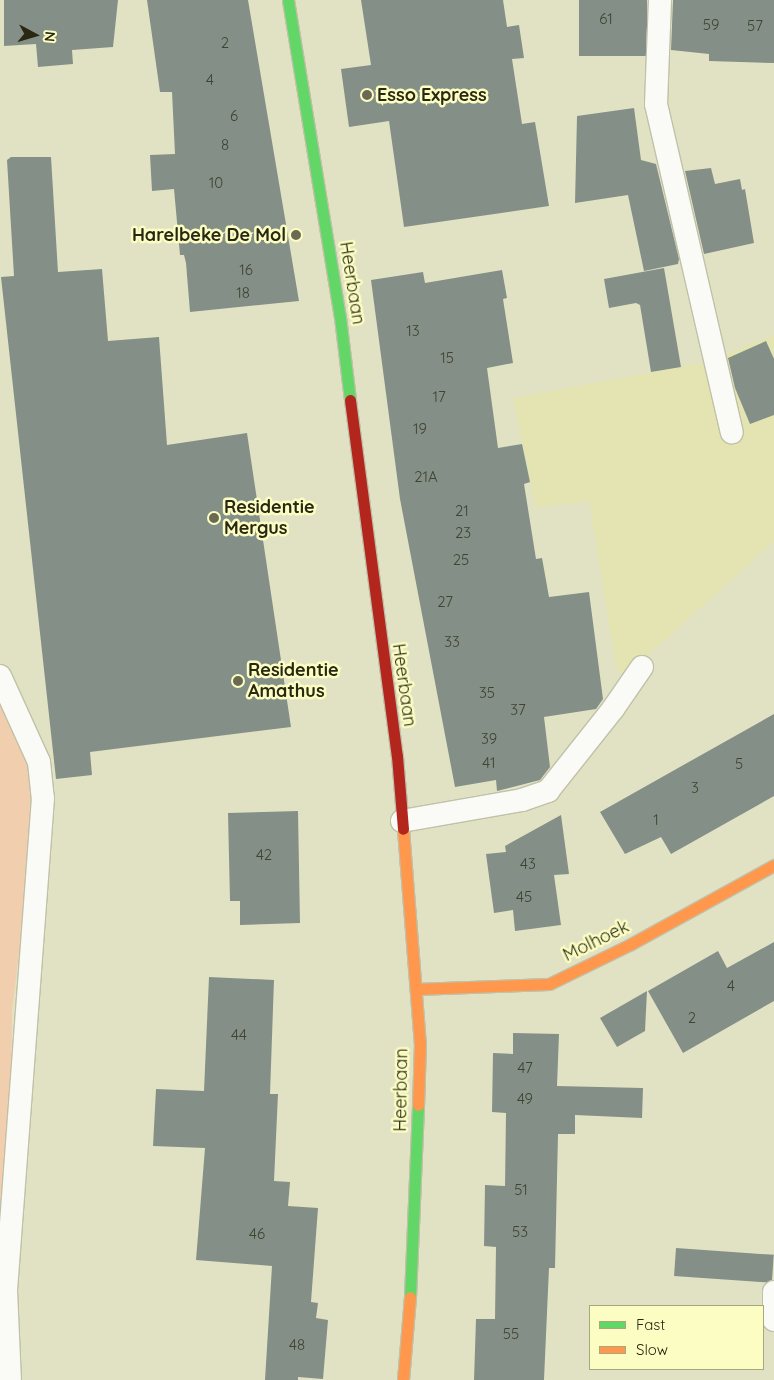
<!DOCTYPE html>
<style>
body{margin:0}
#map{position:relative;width:774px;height:1380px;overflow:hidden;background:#e1e2c3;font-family:Quicksand,sans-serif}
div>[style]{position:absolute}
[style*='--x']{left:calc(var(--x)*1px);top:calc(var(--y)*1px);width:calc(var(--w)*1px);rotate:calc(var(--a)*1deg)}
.built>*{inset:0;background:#e3e4b2}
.green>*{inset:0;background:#f1cead}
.building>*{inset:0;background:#849087;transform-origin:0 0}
.roads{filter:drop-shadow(1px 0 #c0c1a8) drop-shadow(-1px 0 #c0c1a8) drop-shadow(0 1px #c0c1a8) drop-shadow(0 -1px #c0c1a8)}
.lane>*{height:22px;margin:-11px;padding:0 11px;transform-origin:11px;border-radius:11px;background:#fafbf6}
.fast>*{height:11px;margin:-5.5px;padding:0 5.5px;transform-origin:5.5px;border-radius:5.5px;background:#63d668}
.slow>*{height:11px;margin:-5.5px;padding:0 5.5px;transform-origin:5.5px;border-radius:5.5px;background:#ff974d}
.jam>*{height:11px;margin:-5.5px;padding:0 5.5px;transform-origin:5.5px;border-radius:5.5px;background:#b3261e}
.dots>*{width:14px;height:14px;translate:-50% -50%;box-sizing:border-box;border:2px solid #fbfdc3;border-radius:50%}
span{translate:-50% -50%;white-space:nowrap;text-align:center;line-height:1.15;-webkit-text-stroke:5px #fbfdc3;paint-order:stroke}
.number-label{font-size:15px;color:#404330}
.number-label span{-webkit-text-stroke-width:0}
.poi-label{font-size:18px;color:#292913;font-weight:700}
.left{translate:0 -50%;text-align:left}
.right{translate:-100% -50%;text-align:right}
.street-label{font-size:18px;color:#292913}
.legend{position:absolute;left:589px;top:1305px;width:175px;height:65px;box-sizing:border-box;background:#fbfdc3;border:1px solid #a7a87d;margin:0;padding:6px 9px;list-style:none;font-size:15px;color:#292913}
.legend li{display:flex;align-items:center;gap:10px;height:25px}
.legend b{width:25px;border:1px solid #a7a87d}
.north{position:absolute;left:10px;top:10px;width:50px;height:50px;-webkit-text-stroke:4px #fbfdc3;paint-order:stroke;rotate:96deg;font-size:14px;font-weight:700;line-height:20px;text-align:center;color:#292913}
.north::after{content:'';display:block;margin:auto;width:18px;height:22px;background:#292913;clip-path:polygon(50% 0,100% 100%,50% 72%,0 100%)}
</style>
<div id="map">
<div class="built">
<div style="clip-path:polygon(774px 335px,774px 542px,627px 674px,616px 669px,589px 501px,536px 508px,513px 398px,702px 363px)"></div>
</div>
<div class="green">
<div style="clip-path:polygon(0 701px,34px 774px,32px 847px,12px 1011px,7px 1380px,0 1380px)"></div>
</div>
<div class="building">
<div style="clip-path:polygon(4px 0,118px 0,113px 47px,72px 50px,73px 64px,38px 67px,36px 44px,4px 46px)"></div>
<div style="clip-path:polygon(147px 0,248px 0,299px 301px,190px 312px,186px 263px,184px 255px,180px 255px,174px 189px,152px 191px,150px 155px,175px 154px,172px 92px,160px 92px)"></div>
<div style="clip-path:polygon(361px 0,503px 0,507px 27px,519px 25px,524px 58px,512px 59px,522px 124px,535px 122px,549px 206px,404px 227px,389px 121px,349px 127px,341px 69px,371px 65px)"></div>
<div style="left:579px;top:0;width:68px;height:56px"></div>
<div style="clip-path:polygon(673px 0,774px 0,774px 63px,709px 61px,709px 54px,671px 50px)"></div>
<div style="clip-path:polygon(634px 108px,641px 160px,656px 164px,679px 259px,678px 264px,644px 271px,628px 195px,575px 203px,577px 116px)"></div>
<div style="clip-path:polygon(11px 157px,51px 157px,58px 272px,102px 269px,108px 341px,159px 337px,167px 445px,247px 433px,291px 727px,90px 752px,92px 775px,56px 779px,1px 277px,14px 276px,7px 160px)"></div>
<div style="clip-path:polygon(711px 168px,715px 184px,740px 179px,742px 190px,745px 189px,754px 243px,704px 254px,685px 171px)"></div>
<div style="clip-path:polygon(664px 268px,681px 367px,651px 372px,640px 305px,636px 303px,609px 308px,604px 279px)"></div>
<div style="clip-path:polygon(502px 270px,507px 298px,503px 299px,513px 363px,487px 368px,498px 448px,522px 444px,530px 482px,524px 484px,536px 559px,542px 558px,549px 597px,589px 592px,603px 699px,596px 709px,544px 717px,550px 767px,540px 780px,497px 791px,496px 780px,455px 787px,400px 499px,371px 280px,423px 272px,425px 283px)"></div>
<div style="clip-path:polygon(766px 341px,774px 359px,774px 415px,750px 424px,735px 388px,728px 358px)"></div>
<div style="clip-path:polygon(774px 714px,774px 796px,671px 854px,661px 837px,625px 854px,600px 812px)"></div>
<div style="clip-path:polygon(298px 811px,300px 923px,240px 925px,240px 901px,230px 901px,228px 813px)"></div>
<div style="clip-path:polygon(561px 815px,569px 874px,554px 875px,561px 925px,515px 931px,513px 910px,494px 913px,486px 854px,506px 852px,505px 846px)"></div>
<div style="clip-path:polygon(774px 942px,774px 1001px,683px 1053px,648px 991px,718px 951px,727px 968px)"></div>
<div style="clip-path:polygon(209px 977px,274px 980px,270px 1094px,278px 1094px,274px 1181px,290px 1182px,288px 1206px,318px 1208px,311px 1302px,318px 1303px,316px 1318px,328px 1320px,323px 1379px,298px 1377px,298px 1380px,265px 1380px,272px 1266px,196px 1260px,205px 1148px,153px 1146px,156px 1089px,204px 1091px)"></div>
<div style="clip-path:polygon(647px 991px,645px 1031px,617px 1047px,600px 1018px)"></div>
<div style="clip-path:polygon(513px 1033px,559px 1034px,557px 1086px,643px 1088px,642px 1118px,575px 1115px,575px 1134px,558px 1134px,555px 1268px,549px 1268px,544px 1380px,474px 1380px,476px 1319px,495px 1319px,496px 1247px,484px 1246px,485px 1185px,505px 1186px,506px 1113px,492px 1112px,493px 1053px,513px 1054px)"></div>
<div style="left:676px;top:1248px;width:98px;height:28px;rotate:4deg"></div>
</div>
<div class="roads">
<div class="lane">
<div style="--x:660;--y:0;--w:104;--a:92.2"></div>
<div style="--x:656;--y:104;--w:337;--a:77"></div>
<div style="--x:0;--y:676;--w:94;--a:65.6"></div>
<div style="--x:39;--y:762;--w:36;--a:84"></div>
<div style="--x:43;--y:798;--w:493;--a:94.3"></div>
<div style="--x:6;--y:1290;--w:90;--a:87.5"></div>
<div style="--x:402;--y:821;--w:122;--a:-9.9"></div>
<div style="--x:522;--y:800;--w:28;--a:-19"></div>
<div style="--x:548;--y:791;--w:105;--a:-51.6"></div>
<div style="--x:613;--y:709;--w:51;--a:-55.4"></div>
<div style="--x:774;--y:1292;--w:28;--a:90"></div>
</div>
<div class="fast">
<div style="--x:288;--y:0;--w:321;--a:80.7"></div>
<div style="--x:340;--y:317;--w:84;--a:83.1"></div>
<div style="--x:410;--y:1297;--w:192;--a:-87.6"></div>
</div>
<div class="slow">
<div style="--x:403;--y:829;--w:215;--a:85.5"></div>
<div style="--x:420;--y:1043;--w:62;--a:91.8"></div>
<div style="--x:416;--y:989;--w:133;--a:-2.2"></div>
<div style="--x:549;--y:984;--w:91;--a:-26"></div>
<div style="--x:631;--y:944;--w:163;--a:-28.9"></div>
<div style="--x:403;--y:1380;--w:83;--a:-85.2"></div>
</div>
<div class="jam">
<div style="--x:350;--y:400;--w:359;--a:82.5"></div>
<div style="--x:397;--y:756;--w:73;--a:85.3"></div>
</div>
</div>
<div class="dots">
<div style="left:367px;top:95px;background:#696a51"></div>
<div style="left:296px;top:235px;background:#696a51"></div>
<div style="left:214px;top:518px;background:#696a51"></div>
<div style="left:238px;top:681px;background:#696a51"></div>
</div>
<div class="number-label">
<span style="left:606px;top:19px">61</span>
<span style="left:711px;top:25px">59</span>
<span style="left:755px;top:26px">57</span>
<span style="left:225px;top:43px">2</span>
<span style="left:210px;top:80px">4</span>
<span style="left:234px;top:116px">6</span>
<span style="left:225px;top:145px">8</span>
<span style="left:216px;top:183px">10</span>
<span style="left:246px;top:270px">16</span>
<span style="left:243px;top:293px">18</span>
<span style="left:413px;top:331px">13</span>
<span style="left:447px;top:358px">15</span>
<span style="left:439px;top:397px">17</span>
<span style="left:420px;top:429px">19</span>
<span style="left:426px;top:477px">21A</span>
<span style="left:462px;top:511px">21</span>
<span style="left:463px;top:533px">23</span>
<span style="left:461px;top:560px">25</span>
<span style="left:445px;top:602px">27</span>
<span style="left:452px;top:642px">33</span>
<span style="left:487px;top:693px">35</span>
<span style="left:518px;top:710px">37</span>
<span style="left:489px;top:739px">39</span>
<span style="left:489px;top:763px">41</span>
<span style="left:739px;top:764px">5</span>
<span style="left:695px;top:788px">3</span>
<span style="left:656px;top:820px">1</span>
<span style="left:264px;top:855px">42</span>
<span style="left:528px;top:864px">43</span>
<span style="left:524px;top:897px">45</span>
<span style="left:731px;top:986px">4</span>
<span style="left:692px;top:1018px">2</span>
<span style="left:239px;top:1035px">44</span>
<span style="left:525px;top:1068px">47</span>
<span style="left:525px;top:1099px">49</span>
<span style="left:521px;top:1190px">51</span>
<span style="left:520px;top:1232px">53</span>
<span style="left:257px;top:1234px">46</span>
<span style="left:511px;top:1334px">55</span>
<span style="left:297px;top:1345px">48</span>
</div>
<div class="poi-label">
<span class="left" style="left:377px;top:95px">Esso Express</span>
<span class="right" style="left:286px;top:235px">Harelbeke De Mol</span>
<span class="left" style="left:224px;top:518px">Residentie<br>Mergus</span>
<span class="left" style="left:248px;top:681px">Residentie<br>Amathus</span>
</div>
<div class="street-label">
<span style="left:352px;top:283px;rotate:81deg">Heerbaan</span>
<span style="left:404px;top:685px;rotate:82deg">Heerbaan</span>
<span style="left:596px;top:941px;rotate:-26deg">Molhoek</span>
<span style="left:401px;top:1090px;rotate:-89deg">Heerbaan</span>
</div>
<ul class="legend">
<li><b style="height:6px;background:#63d668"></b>Fast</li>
<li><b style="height:6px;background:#ff974d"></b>Slow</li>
</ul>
<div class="north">N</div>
</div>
